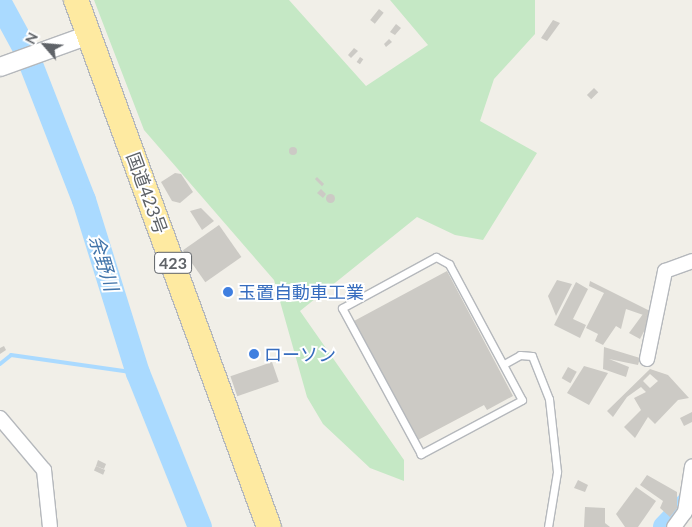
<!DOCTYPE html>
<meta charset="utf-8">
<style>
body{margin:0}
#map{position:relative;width:692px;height:527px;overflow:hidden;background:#f1efe8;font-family:Lato,"Noto Sans JP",sans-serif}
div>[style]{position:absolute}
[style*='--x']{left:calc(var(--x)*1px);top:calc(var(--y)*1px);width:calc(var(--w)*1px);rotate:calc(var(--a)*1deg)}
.green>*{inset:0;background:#c5e8c5}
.stream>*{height:4px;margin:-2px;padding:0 2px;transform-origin:2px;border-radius:2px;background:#aadaff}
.river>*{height:24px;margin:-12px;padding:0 12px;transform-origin:12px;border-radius:12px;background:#aadaff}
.building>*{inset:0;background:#cccac5;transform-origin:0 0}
.round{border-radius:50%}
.roads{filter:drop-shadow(1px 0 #b5b8bc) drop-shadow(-1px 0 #b5b8bc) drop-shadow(0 1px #b5b8bc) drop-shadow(0 -1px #b5b8bc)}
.service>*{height:7px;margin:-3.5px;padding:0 3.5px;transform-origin:3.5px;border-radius:3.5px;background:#fff}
.minor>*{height:14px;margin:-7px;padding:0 7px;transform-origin:7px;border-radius:7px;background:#fff}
.tertiary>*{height:18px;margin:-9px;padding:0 9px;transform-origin:9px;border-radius:9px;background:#fff}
.trunk>*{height:24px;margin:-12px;padding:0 12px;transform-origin:12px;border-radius:12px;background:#feeaa1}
.dots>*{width:14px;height:14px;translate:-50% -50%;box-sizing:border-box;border:2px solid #fff;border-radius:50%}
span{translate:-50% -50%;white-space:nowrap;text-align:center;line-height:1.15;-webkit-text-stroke:4px #fff;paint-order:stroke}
.shield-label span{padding:1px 4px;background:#fff;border:1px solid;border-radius:4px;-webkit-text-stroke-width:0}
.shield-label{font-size:16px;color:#5f6368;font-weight:700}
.street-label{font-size:18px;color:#5f6368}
.shop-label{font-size:18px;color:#366cbe}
.left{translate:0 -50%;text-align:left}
.water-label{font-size:19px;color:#4174aa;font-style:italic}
.north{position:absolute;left:20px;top:20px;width:50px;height:50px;-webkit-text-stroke:4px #fff;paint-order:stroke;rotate:297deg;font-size:14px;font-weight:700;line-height:20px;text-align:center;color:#5f6368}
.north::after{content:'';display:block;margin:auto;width:18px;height:22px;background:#5f6368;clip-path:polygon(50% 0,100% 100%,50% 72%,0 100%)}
</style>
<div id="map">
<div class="green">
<div style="clip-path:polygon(94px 0,289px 0,366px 86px,428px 45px,390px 0,535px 0,535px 34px,494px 79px,480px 121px,537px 153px,483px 240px,455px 235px,417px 217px,300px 311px,404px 460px,404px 481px,370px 468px,323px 424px,307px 397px,274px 280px,144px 130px)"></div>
</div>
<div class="stream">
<div style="--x:0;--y:364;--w:14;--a:-39"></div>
<div style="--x:11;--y:355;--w:128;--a:8.1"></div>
</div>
<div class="river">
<div style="--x:0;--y:3;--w:52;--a:61.5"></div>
<div style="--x:25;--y:49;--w:162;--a:68.7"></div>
<div style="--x:84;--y:200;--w:181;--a:72.7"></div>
<div style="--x:138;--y:373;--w:166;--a:68.1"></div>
<div style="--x:665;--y:527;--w:37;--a:-46"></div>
</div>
<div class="building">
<div style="left:379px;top:9px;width:6px;height:14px;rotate:39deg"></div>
<div style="clip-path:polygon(553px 20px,560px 23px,547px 41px,541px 38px)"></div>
<div style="clip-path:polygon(396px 24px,401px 28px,395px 35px,390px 32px)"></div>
<div style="clip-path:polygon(389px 39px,392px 42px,386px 47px,384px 44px)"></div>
<div style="clip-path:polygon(354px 48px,358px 51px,351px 58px,348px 55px)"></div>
<div style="left:360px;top:57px;width:4px;height:6px;rotate:34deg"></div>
<div style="left:594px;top:88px;width:6px;height:10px;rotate:45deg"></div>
<div class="round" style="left:289px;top:147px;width:8px;height:8px"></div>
<div style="clip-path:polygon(175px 173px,181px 174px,193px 192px,180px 203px,172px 201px,161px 182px)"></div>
<div style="left:317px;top:177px;width:10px;height:3px;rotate:45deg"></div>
<div style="clip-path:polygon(321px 189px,326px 194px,323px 198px,317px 193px)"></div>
<div class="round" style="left:325.5px;top:193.5px;width:9px;height:9px"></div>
<div style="clip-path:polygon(201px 208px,214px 221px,202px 230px,190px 211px)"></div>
<div style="left:219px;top:225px;width:39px;height:44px;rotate:55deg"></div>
<div style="clip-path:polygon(447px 271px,513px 396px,487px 410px,484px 405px,418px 440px,354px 321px)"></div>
<div style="clip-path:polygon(557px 280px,572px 284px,556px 316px,548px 296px)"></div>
<div style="clip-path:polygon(590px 281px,654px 313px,652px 318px,626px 309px,621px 329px,616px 326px,603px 345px,595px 341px,598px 334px,586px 328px,604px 293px,589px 286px)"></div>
<div style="clip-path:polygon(576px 282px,588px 289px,573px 319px,586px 325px,580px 338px,554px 325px)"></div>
<div style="clip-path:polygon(643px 314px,651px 318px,640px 339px,629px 333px)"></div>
<div style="clip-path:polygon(4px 346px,6px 350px,0 354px,0 348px)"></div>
<div style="clip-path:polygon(604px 347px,640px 358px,638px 365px,609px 359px,629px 367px,626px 377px,603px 369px)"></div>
<div style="left:272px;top:362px;width:21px;height:44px;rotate:71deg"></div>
<div style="clip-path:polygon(584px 366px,608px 373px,589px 405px,567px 393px)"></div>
<div style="left:568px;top:367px;width:10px;height:13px;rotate:29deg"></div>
<div style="clip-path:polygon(evenodd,650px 369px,668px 375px,689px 398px,678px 400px,655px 424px,648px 417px,635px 438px,624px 427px,641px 410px,634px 398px,646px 392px,641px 387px,627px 397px,613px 417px,607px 411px,650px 369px,650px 374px,658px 381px,650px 388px,643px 381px,650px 374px)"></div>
<div style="clip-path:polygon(692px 412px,692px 422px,684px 426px,680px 418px)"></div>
<div style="clip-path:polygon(98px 460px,106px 464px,104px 469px,96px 466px)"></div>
<div style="left:96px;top:466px;width:10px;height:5px;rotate:24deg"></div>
<div style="clip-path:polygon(647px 475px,677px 492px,677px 508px,670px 517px,660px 508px,663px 501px,640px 485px)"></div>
<div style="clip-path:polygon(578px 480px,588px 485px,585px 492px,574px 488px)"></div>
<div style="clip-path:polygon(636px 487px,656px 501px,638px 527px,625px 527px,616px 514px)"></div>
<div style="clip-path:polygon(585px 507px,605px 508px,605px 523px,610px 527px,584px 527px)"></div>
</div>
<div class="roads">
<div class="service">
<div style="--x:436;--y:257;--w:15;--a:28"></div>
<div style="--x:449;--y:264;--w:154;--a:61.8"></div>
<div style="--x:522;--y:400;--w:115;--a:151.9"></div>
<div style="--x:421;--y:454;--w:166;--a:-118.4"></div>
<div style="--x:342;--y:308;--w:107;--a:-28.5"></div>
<div style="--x:504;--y:364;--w:18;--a:-29"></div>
<div style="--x:520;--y:355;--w:12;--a:5"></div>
<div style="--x:532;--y:356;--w:46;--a:68.4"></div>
<div style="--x:549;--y:399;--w:73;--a:83.7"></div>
<div style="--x:557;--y:472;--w:56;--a:99.3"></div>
</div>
<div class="minor">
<div style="--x:647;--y:359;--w:90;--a:-78.4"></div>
<div style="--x:665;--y:271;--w:29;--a:-20"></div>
<div style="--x:0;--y:418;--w:68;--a:49.8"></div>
<div style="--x:44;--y:470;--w:57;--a:84"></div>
<div style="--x:674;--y:527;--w:19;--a:-54"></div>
<div style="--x:685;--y:512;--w:46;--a:-81.2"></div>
</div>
<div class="tertiary">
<div style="--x:0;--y:67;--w:95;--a:-19.8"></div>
</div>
<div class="trunk">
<div style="--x:76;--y:0;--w:561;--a:69.89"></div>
</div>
</div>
<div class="dots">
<div style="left:228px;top:292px;background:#3f7fe0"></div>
<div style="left:254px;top:354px;background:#3f7fe0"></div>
</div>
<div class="shield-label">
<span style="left:173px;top:263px">423</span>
</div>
<div class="street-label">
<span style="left:147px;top:193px;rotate:70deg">国道423号</span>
</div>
<div class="shop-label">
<span class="left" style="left:238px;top:292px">玉置自動車工業</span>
<span class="left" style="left:264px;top:354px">ローソン</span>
</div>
<div class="water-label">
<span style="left:104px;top:263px;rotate:73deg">余野川</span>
</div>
<div class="north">N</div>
</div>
